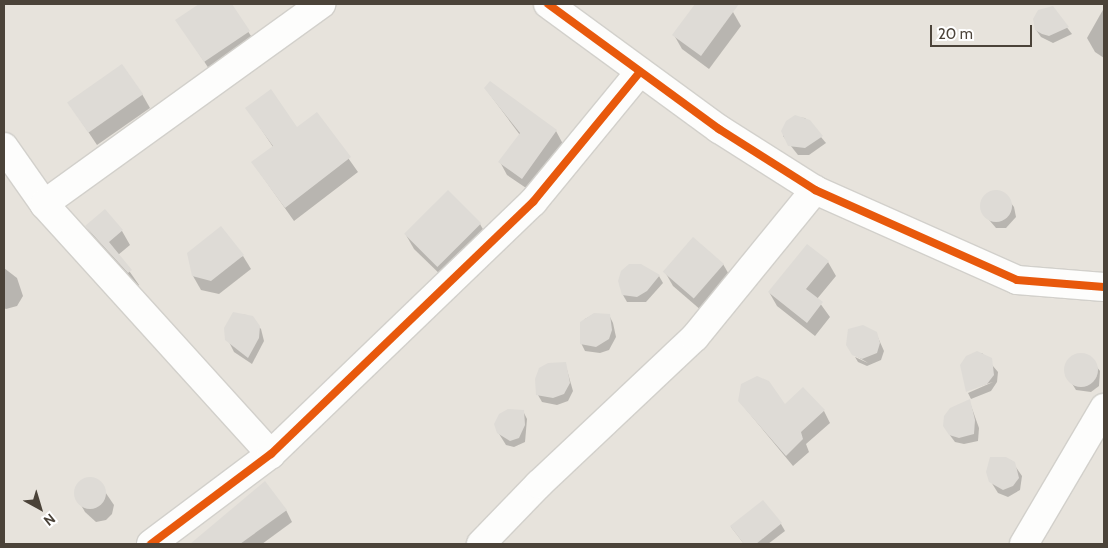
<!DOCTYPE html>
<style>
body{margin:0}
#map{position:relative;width:1108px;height:548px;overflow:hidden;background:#f4f2ee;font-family:Cabin,sans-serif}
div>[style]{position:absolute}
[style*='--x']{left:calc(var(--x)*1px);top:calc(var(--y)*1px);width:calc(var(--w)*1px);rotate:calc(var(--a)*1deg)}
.residential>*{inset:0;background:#e7e3dc;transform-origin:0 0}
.shadow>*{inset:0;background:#0003}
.building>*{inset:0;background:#dedbd6;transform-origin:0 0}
.round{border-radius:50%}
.roads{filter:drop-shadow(1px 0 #d2d0cb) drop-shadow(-1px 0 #d2d0cb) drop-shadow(0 1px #d2d0cb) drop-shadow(0 -1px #d2d0cb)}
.street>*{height:28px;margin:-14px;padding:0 14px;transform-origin:14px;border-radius:14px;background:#fdfdfc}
.cycleway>*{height:8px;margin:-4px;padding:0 4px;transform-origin:4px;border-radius:4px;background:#e8590c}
span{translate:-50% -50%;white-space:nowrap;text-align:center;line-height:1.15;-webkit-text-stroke:4px #fff;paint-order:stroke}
.frame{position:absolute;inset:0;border:5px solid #4b4339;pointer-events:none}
.north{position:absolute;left:15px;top:483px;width:50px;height:50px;-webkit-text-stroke:4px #fff;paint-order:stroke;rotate:141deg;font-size:14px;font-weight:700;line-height:20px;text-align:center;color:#4b4339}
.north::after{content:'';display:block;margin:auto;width:18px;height:22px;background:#4b4339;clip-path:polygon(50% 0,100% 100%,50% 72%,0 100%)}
.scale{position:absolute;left:930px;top:25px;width:102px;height:22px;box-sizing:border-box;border:2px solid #4b4339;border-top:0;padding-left:6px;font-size:15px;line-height:18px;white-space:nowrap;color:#4b4339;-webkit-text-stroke:4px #fff;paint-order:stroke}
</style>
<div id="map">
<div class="residential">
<div style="left:4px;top:4px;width:1100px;height:540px"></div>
</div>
<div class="shadow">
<div style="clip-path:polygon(201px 4px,230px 4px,257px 45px,213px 75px,177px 20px)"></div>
<div style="clip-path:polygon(697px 4px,721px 4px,733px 12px,741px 26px,709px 69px,682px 49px,674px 35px)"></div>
<div style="clip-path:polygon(1052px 8px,1072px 34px,1053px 43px,1041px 37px,1036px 30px)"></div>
<div style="clip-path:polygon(1104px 8px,1104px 58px,1095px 52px,1087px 38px)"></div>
<div style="clip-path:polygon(485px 88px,556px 131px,563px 144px,529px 190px,507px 175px,500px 162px,520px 135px)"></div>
<div style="clip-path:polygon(142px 94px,150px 108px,97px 145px,69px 103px)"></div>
<div style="clip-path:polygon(247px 108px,297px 129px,317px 114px,358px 172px,294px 221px,253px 163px,273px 147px)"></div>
<div style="clip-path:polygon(795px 117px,805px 118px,826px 143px,809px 155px,798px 155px,783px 136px,787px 122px)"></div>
<div style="clip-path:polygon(448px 192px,480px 224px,488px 238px,446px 280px,414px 249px,406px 235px)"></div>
<div style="clip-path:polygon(989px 193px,1003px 193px,1014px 207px,1016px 217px,1006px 228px,996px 228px,984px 214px,982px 205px)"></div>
<div style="clip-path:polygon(87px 227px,122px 231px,130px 245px,118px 255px,139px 285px,137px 287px,95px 240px)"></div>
<div style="clip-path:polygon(243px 256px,251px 269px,219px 294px,201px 290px,193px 276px)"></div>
<div style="clip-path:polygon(828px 262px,836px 276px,817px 299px,830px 317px,815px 336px,777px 306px,769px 292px)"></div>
<div style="clip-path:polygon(723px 264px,731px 278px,702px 311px,673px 286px,665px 272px)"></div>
<div style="clip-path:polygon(4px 268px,17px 278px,23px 296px,17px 306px,6px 309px,4px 308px)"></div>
<div style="clip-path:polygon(659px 276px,663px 283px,646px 302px,627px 302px,623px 295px)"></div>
<div style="clip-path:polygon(234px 314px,247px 315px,261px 329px,264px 341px,252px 364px,234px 352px,225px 334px)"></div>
<div style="clip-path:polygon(594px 314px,609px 315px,613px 323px,616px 337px,609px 350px,600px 353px,585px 351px,581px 343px,580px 328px,585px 319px)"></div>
<div style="clip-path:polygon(876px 333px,884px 351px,881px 360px,867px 366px,858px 362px,855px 357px,868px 363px,853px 354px)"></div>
<div style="clip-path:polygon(982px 353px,998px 372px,997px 382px,991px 391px,971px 399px,968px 393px,993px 382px,967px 390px,972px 354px)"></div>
<div style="clip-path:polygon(1077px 355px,1088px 356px,1100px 371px,1099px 386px,1091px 392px,1076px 390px,1066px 374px,1066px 364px)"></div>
<div style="clip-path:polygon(565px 363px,573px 391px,568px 401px,557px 405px,542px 402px,538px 395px)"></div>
<div style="clip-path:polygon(969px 400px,979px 428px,978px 441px,964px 444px,955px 442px,949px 434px)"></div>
<div style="clip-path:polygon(739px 401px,824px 411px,830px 423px,806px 444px,809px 452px,793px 466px)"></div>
<div style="clip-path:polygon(523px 411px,527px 419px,525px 442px,514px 447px,506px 445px,496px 429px)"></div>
<div style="clip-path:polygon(1011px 460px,1022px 476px,1020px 490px,1008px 497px,998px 493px,988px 477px)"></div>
<div style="clip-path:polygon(83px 480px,97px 480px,114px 505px,112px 514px,106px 520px,96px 522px,85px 512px,77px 498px,77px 488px)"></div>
<div style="clip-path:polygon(286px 510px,292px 522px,262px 544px,198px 544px,196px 541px)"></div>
<div style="clip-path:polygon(781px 524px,785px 531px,768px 544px,744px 544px,731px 527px)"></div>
</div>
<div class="building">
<div style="clip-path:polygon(199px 4px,232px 4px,250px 31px,204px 62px,175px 20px)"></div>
<div style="clip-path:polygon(695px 4px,739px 4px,701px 56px,672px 35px)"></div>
<div style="clip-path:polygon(1053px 6px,1069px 27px,1049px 36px,1042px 34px,1035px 30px,1033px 19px,1038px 10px)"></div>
<div style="left:122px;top:64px;width:37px;height:67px;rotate:55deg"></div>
<div style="clip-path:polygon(490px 81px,557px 130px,522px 179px,498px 162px,520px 133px,484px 88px)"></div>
<div style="clip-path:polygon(271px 89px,297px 127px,317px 112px,351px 157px,285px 208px,251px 162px,273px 146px,245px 108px)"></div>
<div style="clip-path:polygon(795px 115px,810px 120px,823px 136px,805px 148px,788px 146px,781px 131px,786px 121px)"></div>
<div style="left:448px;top:190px;width:47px;height:62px;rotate:45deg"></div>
<div class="round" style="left:980px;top:190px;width:32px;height:32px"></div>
<div style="clip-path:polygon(105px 209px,123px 230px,109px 242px,132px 270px,128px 273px,85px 226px)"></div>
<div style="clip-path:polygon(221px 226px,244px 255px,211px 281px,192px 276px,187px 253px)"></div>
<div style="left:693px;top:237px;width:41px;height:46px;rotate:41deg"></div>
<div style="clip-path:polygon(807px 244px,829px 261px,806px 289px,823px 302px,807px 323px,768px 292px)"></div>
<div style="clip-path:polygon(629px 264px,641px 264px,660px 275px,647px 291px,637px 297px,622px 295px,618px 281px,621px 271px)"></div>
<div style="clip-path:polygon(233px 312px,253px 316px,260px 326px,259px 338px,248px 358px,225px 340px,224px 328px)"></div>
<div style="clip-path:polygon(594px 313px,610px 314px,612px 330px,609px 339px,596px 347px,580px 344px,580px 322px)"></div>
<div style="clip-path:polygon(863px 325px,877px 332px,880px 343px,877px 353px,862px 359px,852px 355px,846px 345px,848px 329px)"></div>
<div style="clip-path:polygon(977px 351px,992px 358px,994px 375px,987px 384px,966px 392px,960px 365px,966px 356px)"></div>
<div class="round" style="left:1064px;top:353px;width:34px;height:34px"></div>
<div style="clip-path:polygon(566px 362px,570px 383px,564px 394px,553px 398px,536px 395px,535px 379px,539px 368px,548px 363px)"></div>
<div style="clip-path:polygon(757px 376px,769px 381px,785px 404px,803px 387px,825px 410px,801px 432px,803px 439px,786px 456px,738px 401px,741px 384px)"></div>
<div style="clip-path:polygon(970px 399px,975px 420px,974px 434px,959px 438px,949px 435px,943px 426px,944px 416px,950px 408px)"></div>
<div style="clip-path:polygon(508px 409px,524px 410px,525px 425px,519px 438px,510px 441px,497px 433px,494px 424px,499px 414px)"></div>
<div style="clip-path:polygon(990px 457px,1006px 457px,1015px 462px,1019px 478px,1013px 486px,1003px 490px,989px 482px,986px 472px)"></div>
<div class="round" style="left:74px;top:477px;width:32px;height:32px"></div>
<div style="clip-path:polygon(265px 481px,287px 510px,240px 544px,190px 544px)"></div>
<div style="clip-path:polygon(763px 500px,782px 523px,756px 544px,744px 544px,730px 526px)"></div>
</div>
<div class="roads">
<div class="street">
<div style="--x:548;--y:4;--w:212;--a:36.2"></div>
<div style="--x:719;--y:129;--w:114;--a:32.4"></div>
<div style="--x:815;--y:190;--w:221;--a:24"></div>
<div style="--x:1017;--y:280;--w:87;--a:4.6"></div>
<div style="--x:4;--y:147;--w:70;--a:54.9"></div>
<div style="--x:44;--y:204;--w:338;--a:47.8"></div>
<div style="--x:44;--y:204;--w:342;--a:-35.8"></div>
<div style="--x:151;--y:544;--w:150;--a:-36.9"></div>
<div style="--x:271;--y:454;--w:364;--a:-43.9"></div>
<div style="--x:533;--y:202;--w:167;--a:-50.6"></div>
<div style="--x:481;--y:544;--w:83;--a:-46"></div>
<div style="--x:539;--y:484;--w:214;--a:-43.3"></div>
<div style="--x:695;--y:337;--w:190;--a:-50.8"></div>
<div style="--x:1024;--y:544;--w:158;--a:-59.5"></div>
</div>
</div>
<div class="cycleway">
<div style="--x:548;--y:4;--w:212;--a:36.2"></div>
<div style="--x:719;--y:129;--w:114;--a:32.4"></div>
<div style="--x:815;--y:190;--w:221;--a:24"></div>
<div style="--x:1017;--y:280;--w:87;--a:4.6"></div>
<div style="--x:151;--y:544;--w:150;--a:-36.9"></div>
<div style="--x:271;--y:454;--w:364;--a:-43.9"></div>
<div style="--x:533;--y:202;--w:167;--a:-50.6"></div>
</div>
<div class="frame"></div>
<div class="north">N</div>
<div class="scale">20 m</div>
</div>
